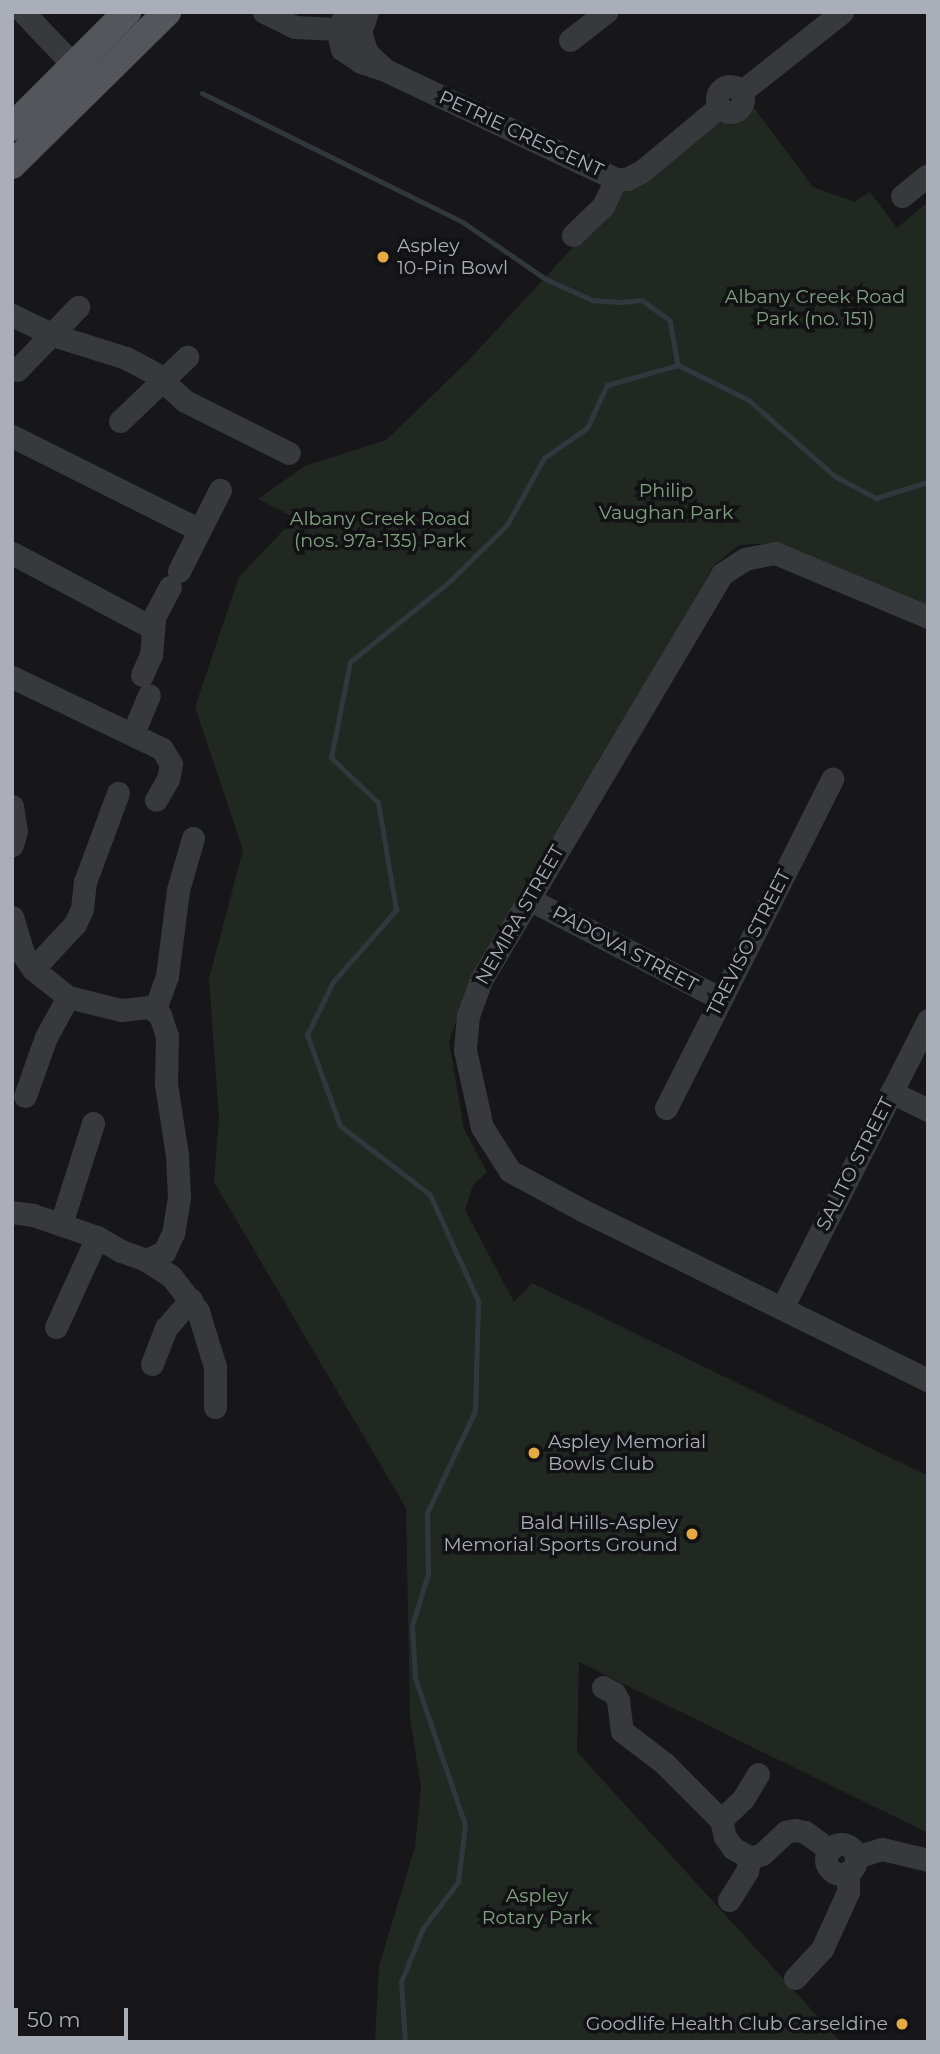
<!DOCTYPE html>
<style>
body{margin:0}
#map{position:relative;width:940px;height:2054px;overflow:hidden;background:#171719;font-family:Montserrat,sans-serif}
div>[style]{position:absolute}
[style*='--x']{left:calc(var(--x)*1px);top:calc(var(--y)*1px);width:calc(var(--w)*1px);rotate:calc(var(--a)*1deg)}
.green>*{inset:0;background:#212822}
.stream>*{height:4.5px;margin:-2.25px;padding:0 2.25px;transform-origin:2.25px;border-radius:2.25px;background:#30383e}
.minor>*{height:23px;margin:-11.5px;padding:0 11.5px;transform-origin:11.5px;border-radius:11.5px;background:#38393d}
.minor>.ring{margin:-11.5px;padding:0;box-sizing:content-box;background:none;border:23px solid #38393d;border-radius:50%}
.major>*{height:28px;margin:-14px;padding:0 14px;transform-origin:14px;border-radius:14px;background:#54565c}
.dots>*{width:19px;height:19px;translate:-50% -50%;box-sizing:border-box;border:4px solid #121214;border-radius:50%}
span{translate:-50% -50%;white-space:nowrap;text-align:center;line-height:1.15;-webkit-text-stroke:7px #121214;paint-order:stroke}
.street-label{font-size:19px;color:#aaaeb8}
.poi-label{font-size:19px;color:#aaaeb8}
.left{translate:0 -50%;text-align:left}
.right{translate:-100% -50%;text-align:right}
.park-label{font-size:19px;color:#82a183}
.frame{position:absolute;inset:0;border:14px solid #aaaeb8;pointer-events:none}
.scale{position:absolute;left:14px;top:2008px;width:114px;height:32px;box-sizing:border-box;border:4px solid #aaaeb8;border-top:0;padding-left:9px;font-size:21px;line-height:24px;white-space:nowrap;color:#aaaeb8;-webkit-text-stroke:5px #121214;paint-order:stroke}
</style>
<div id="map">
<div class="green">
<div style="clip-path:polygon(754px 108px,813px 187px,854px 202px,870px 192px,897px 228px,928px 202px,928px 610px,770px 543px,739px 545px,714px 565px,466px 991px,449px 1042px,464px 1129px,487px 1172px,473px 1185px,465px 1210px,514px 1302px,532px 1283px,928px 1476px,928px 1833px,579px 1662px,577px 1752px,841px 2042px,375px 2042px,379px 1966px,415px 1847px,421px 1788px,410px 1717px,406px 1508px,214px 1182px,219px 1118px,209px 979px,243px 850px,195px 707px,239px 577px,295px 518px,258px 499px,305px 466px,386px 440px,468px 361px,625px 191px,715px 124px,738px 121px)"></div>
</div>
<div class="stream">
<div style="--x:202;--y:93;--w:291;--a:26.3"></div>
<div style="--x:463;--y:222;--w:101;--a:34.5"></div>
<div style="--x:546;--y:279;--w:51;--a:24.5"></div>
<div style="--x:592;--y:300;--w:28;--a:4"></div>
<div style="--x:620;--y:302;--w:22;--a:-5"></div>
<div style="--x:642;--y:300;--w:34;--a:36"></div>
<div style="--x:670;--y:320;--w:46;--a:79.9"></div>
<div style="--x:405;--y:2042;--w:60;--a:-93.8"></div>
<div style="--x:401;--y:1982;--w:58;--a:-67.8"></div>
<div style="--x:423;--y:1928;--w:58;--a:-52.7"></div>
<div style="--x:458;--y:1882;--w:57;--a:-83"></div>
<div style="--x:465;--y:1825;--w:155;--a:-108.8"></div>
<div style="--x:415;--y:1678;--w:52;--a:-93.3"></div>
<div style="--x:412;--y:1626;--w:54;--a:-72.9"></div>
<div style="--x:428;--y:1574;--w:61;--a:-90.9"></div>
<div style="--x:427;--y:1513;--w:113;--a:-64.8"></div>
<div style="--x:475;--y:1411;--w:110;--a:-88.4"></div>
<div style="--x:478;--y:1301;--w:116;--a:-114.4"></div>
<div style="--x:430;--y:1195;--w:113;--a:-142.5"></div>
<div style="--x:340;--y:1126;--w:97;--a:-109.9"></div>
<div style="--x:307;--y:1035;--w:59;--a:-63.9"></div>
<div style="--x:333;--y:982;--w:96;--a:-48.8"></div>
<div style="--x:396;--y:910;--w:109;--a:-99.5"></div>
<div style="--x:378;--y:803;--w:65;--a:-136.2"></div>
<div style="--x:331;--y:758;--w:98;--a:-78.8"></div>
<div style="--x:350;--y:662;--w:127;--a:-38.9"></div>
<div style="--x:449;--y:582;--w:81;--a:-44.5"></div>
<div style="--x:507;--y:525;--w:77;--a:-61.1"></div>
<div style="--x:544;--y:458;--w:52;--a:-34.9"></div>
<div style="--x:587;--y:428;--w:47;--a:-65.1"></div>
<div style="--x:607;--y:385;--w:74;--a:-15.7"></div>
<div style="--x:678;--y:365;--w:79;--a:26.2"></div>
<div style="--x:749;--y:400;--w:115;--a:41.5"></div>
<div style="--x:835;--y:476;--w:47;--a:28.2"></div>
<div style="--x:876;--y:498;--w:54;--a:-17.1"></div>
</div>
<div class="minor">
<div style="--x:23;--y:12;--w:88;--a:46.4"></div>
<div style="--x:264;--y:12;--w:34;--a:26"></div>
<div style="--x:295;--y:27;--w:42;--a:2.7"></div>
<div style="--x:347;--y:12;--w:20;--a:120"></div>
<div style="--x:337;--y:29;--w:21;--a:76"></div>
<div style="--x:342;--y:49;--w:23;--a:34"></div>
<div style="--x:361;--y:62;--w:25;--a:18"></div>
<div style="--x:385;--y:70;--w:255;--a:25.3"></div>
<div style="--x:616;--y:179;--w:11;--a:0"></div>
<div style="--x:627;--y:179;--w:17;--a:-28"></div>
<div style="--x:642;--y:171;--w:100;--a:-39.7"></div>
<div style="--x:367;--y:12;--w:21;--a:109"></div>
<div style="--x:360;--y:32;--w:22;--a:72"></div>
<div style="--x:367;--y:53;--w:22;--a:43"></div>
<div style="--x:570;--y:40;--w:46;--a:-37.9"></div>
<div class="ring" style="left:717px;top:86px;width:3px;height:3px"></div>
<div style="--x:741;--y:92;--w:129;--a:-38.4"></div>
<div style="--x:902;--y:196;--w:33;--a:-39"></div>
<div style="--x:573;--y:235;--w:42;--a:-44"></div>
<div style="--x:603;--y:206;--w:30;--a:-64"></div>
<div style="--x:12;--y:315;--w:46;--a:26"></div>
<div style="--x:53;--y:335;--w:77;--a:17.5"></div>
<div style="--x:126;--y:358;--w:32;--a:28"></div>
<div style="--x:154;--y:373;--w:42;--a:42.1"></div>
<div style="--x:185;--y:401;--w:116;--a:26.6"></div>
<div style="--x:17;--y:370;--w:88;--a:-45.9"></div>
<div style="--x:120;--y:421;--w:93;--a:-43.7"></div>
<div style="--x:12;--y:436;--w:208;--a:26.6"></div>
<div style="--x:12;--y:553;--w:160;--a:28"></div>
<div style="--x:179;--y:571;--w:91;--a:-63.2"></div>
<div style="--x:928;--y:617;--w:166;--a:-157.3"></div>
<div style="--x:775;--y:553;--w:31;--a:169"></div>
<div style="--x:745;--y:559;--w:27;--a:147"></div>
<div style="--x:722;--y:574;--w:472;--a:120.7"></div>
<div style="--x:481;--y:980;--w:37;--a:110"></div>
<div style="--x:468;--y:1015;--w:35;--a:95"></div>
<div style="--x:465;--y:1050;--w:79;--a:77.6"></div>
<div style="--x:482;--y:1127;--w:52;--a:57.5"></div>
<div style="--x:510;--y:1171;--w:82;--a:28.4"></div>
<div style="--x:582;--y:1210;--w:386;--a:26.2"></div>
<div style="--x:142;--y:675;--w:22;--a:-66"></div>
<div style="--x:151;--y:655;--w:38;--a:-85"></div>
<div style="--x:154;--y:617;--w:34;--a:-62"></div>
<div style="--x:12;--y:677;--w:166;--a:25.6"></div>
<div style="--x:162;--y:749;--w:17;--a:59"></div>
<div style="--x:171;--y:764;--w:15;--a:101"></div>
<div style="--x:168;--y:779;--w:24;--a:120"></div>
<div style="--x:133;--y:733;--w:41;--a:-67.2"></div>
<div style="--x:12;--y:806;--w:25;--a:81"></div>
<div style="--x:16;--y:831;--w:15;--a:106"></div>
<div style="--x:529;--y:899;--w:216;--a:27.5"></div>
<div style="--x:12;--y:917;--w:41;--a:72.9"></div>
<div style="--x:24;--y:956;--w:16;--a:55"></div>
<div style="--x:33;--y:969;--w:45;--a:38.7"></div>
<div style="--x:68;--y:997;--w:55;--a:13.8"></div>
<div style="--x:121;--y:1010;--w:28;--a:-6"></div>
<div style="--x:149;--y:1007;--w:14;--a:36"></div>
<div style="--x:160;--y:1015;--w:22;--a:72"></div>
<div style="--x:167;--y:1036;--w:48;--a:91.2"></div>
<div style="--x:166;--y:1084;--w:72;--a:81.2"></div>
<div style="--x:177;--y:1155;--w:42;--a:87.3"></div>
<div style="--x:179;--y:1197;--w:36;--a:99"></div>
<div style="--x:173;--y:1233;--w:21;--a:115"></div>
<div style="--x:164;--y:1252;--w:20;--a:156"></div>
<div style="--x:146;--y:1260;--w:27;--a:-160"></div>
<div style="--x:121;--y:1251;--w:28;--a:-150"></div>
<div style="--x:97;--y:1237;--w:68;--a:-161"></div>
<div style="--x:33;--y:1215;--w:21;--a:-172"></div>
<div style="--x:33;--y:969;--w:62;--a:-47"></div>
<div style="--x:75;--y:924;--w:17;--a:-65"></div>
<div style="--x:82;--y:909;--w:27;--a:-84"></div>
<div style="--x:85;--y:882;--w:95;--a:-69.7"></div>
<div style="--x:155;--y:1009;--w:35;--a:-70"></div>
<div style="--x:167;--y:976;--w:87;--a:-82.7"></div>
<div style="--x:178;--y:890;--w:54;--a:-73.9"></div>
<div style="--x:891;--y:1092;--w:41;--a:25.9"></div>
<div style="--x:25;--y:1096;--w:63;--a:-70.4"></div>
<div style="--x:46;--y:1037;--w:46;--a:-61.2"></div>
<div style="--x:666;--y:1108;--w:369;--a:-63.2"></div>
<div style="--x:61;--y:1224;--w:106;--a:-72.4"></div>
<div style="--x:146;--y:1260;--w:30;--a:33"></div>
<div style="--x:171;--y:1276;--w:44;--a:52.4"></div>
<div style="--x:198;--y:1311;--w:59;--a:73.1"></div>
<div style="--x:215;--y:1367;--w:40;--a:90"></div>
<div style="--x:782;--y:1308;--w:323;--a:-63.1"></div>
<div style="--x:56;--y:1327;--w:99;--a:-65.5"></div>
<div style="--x:152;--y:1364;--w:39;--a:-69"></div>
<div style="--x:166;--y:1328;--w:38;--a:-49"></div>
<div style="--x:603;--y:1687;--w:13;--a:29"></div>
<div style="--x:614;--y:1693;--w:8;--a:60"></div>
<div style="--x:618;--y:1700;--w:31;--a:83"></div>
<div style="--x:622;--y:1731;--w:53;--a:37.3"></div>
<div style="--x:664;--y:1763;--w:81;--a:45"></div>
<div style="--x:721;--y:1820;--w:17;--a:77"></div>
<div style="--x:725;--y:1837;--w:14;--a:54"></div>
<div style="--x:733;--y:1848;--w:20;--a:30"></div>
<div style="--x:750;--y:1858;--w:13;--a:-18"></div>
<div style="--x:762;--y:1854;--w:33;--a:-43"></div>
<div style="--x:786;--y:1832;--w:9;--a:-13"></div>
<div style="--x:795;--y:1830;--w:10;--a:11"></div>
<div style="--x:805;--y:1832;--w:31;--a:36"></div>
<div style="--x:721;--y:1820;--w:30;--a:-44"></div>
<div style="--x:743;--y:1799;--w:29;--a:-59"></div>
<div class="ring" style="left:826px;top:1844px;width:7px;height:7px"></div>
<div style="--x:856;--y:1857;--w:27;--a:-17"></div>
<div style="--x:882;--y:1849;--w:47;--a:13.4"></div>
<div style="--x:729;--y:1900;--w:34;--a:-58"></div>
<div style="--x:747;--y:1871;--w:13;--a:-77"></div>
<div style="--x:795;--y:1978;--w:40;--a:-47"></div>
<div style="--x:822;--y:1949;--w:63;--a:-65.5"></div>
<div style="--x:848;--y:1892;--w:20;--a:-90"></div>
</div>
<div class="major">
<div style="--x:12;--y:127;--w:163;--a:-45"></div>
<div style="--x:12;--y:165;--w:218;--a:-44.6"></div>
</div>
<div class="dots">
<div style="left:383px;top:257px;background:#e6aa42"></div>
<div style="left:534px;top:1453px;background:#e6aa42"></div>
<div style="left:692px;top:1534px;background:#e6aa42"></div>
<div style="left:902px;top:2024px;background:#e6aa42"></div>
</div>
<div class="street-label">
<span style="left:521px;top:134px;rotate:25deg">PETRIE CRESCENT</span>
<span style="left:520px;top:915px;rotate:-60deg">NEMIRA STREET</span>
<span style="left:749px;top:943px;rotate:-63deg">TREVISO STREET</span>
<span style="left:625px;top:949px;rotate:28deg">PADOVA STREET</span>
<span style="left:855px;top:1164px;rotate:-63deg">SALITO STREET</span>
</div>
<div class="poi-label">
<span class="left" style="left:397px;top:257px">Aspley<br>10-Pin Bowl</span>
<span class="left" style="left:548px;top:1453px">Aspley Memorial<br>Bowls Club</span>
<span class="right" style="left:678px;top:1534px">Bald Hills-Aspley<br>Memorial Sports Ground</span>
<span class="right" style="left:888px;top:2024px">Goodlife Health Club Carseldine</span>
</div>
<div class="park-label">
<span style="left:815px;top:308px">Albany Creek Road<br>Park (no. 151)</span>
<span style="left:666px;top:502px">Philip<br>Vaughan Park</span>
<span style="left:380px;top:530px">Albany Creek Road<br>(nos. 97a-135) Park</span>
<span style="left:537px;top:1907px">Aspley<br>Rotary Park</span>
</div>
<div class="frame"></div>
<div class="scale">50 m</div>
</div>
